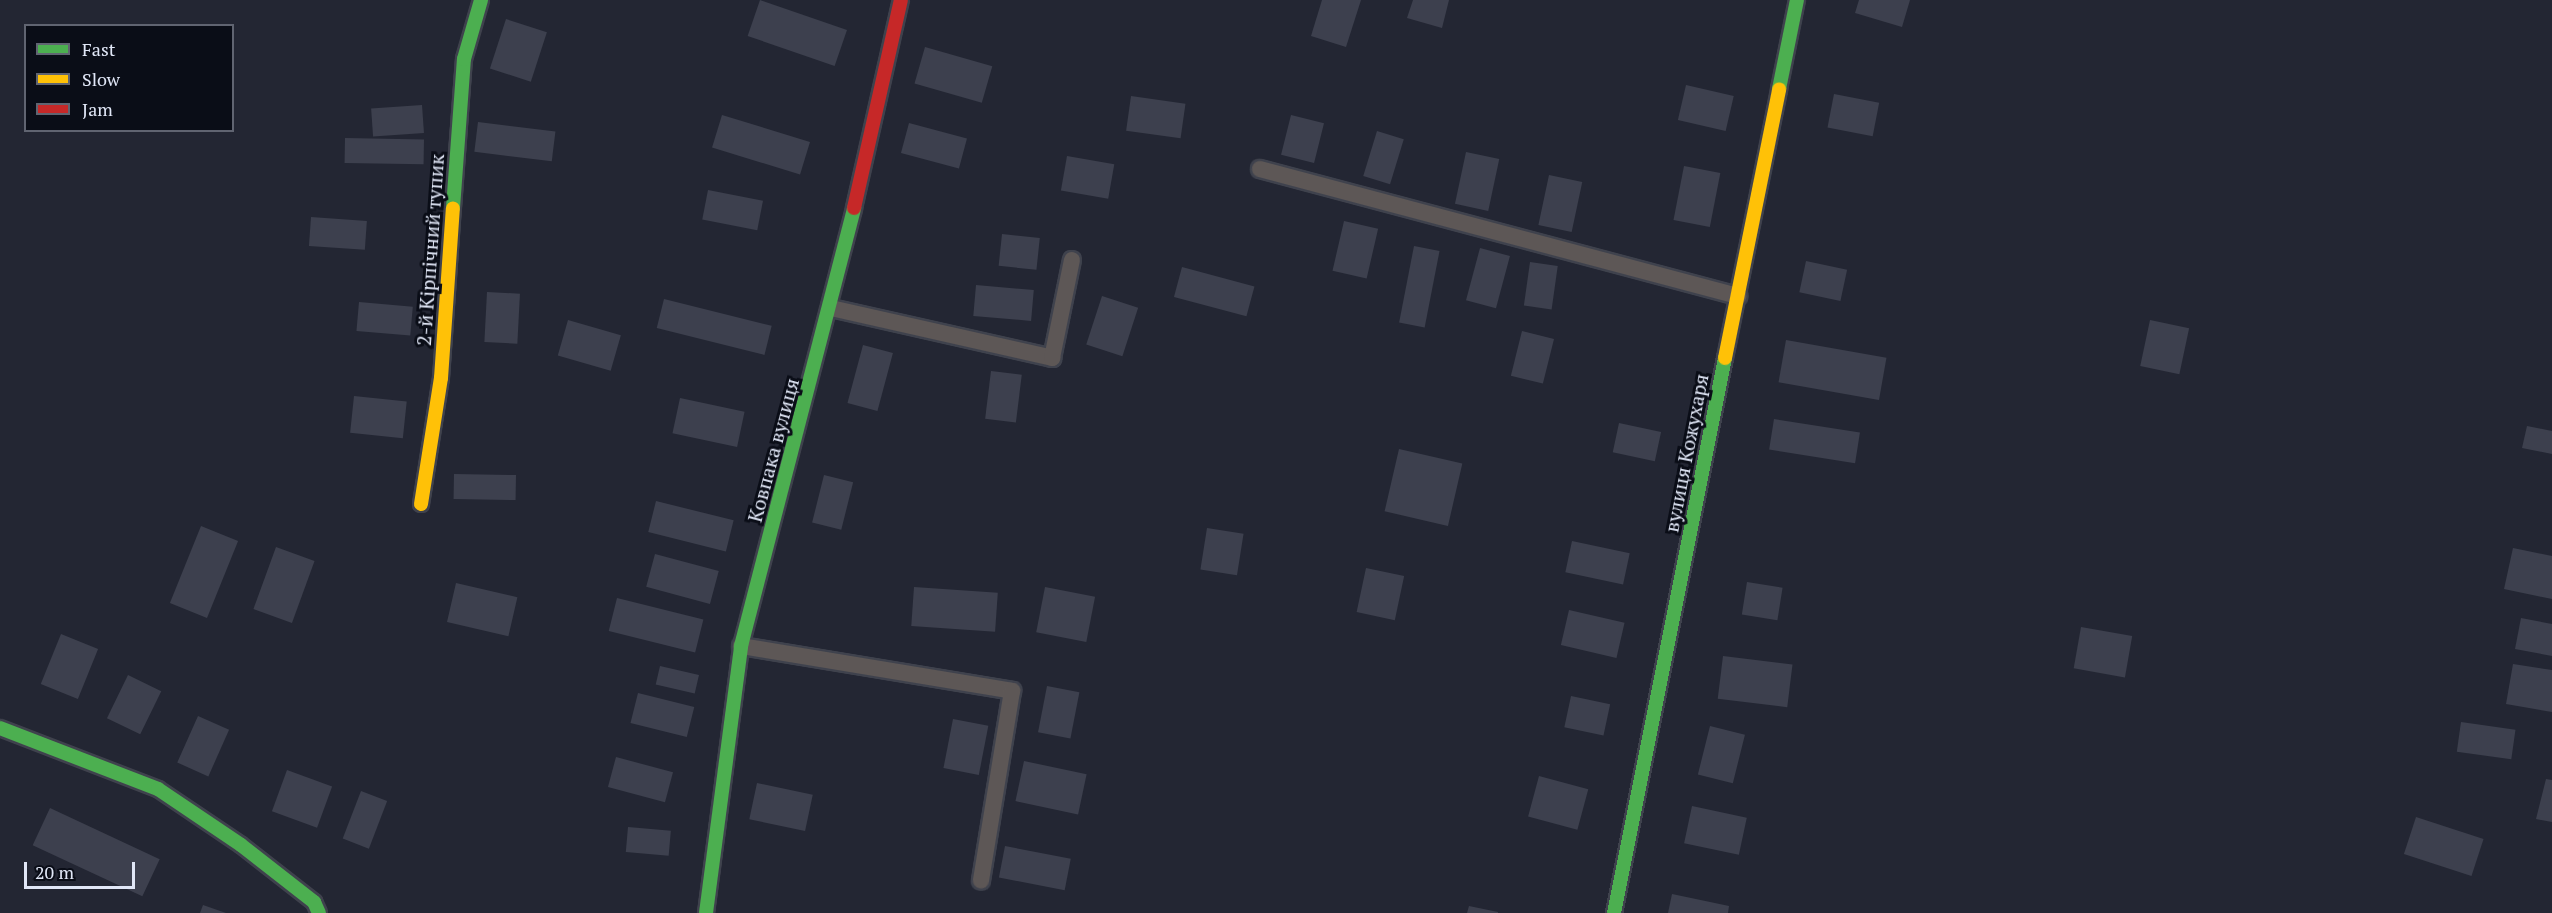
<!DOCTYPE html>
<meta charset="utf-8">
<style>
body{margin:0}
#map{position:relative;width:2552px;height:913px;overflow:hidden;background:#232633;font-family:"PT Serif",serif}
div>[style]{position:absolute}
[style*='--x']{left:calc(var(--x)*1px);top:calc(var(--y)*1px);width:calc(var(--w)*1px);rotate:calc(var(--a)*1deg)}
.building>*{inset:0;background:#3d404e;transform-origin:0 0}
.roads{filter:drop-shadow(2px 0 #3f424d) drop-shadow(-2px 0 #3f424d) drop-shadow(0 2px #3f424d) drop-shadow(0 -2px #3f424d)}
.lane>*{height:16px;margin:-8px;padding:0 8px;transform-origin:8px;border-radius:8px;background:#5d5756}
.fast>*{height:14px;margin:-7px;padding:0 7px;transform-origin:7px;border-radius:7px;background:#4caf50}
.slow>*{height:14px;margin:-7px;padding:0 7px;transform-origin:7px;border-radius:7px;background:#ffc107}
.jam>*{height:14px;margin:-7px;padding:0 7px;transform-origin:7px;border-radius:7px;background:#c62828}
span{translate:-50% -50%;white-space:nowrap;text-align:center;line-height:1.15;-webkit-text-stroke:6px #0a0d17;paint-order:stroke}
.street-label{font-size:20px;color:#e1e7f7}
.legend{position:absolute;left:24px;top:24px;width:210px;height:108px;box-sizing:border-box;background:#0a0d17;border:2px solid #606471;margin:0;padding:8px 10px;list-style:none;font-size:18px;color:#e1e7f7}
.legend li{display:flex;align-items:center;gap:12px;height:30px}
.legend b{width:30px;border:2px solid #606471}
.scale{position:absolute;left:24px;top:862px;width:111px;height:27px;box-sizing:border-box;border:3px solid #e1e7f7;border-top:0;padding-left:8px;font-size:18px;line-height:21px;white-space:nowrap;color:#e1e7f7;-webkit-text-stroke:4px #0a0d17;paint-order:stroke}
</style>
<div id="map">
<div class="building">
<div style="left:760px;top:0;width:92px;height:38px;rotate:19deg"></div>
<div style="clip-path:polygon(1322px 0,1361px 0,1346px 47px,1311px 36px)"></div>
<div style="clip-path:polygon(1413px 0,1449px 0,1442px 28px,1407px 18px)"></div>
<div style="clip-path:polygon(1859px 0,1910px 0,1902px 27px,1855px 13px)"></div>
<div style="left:506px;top:19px;width:43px;height:52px;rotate:18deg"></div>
<div style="left:925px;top:47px;width:70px;height:38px;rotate:16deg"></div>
<div style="left:1686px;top:85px;width:49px;height:36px;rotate:13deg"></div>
<div style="left:1834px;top:94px;width:46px;height:34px;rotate:11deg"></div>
<div style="left:1131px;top:96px;width:55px;height:35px;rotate:8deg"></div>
<div style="left:422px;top:105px;width:28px;height:51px;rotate:86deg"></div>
<div style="left:722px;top:115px;width:92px;height:34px;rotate:17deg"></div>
<div style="left:1291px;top:115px;width:34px;height:41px;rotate:14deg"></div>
<div style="left:478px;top:122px;width:78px;height:30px;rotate:7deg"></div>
<div style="left:909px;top:123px;width:60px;height:31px;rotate:15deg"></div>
<div style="left:1377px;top:131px;width:28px;height:47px;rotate:17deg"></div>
<div style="left:345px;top:138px;width:79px;height:25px;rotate:1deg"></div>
<div style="left:1466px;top:152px;width:34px;height:53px;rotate:12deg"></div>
<div style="left:1067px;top:156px;width:48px;height:35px;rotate:10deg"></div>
<div style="left:1684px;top:166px;width:37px;height:55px;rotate:11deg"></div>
<div style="left:1549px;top:175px;width:34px;height:51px;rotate:12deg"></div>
<div style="left:708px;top:190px;width:56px;height:30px;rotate:11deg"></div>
<div style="left:311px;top:217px;width:56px;height:29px;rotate:4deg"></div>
<div style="left:1344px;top:221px;width:35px;height:51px;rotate:13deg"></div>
<div style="left:1002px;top:234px;width:38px;height:32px;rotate:6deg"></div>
<div style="left:1414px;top:246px;width:26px;height:78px;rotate:11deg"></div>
<div style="left:1480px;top:248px;width:31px;height:54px;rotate:15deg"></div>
<div style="left:1806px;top:261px;width:42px;height:32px;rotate:12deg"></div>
<div style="left:1530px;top:262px;width:28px;height:44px;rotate:8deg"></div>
<div style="left:1182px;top:267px;width:75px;height:31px;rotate:15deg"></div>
<div style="left:976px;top:285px;width:58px;height:31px;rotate:5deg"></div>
<div style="left:487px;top:292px;width:33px;height:50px;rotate:3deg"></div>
<div style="left:1102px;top:296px;width:38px;height:51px;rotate:18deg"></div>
<div style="left:664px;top:299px;width:111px;height:30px;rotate:14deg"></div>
<div style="left:359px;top:302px;width:54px;height:29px;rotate:5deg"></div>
<div style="left:568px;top:320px;width:55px;height:37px;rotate:16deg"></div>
<div style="left:2150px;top:320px;width:40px;height:47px;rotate:12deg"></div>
<div style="left:1522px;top:331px;width:33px;height:46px;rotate:14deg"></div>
<div style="left:1786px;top:340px;width:102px;height:43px;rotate:10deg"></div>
<div style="left:863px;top:345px;width:31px;height:60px;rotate:15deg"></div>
<div style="left:991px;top:371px;width:31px;height:48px;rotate:7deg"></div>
<div style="left:354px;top:396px;width:53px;height:37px;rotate:6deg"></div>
<div style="left:680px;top:398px;width:66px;height:36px;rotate:12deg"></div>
<div style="left:1774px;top:419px;width:87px;height:31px;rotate:9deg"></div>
<div style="left:1619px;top:423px;width:43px;height:30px;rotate:12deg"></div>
<div style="clip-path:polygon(2527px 426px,2552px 431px,2552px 454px,2522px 448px)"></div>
<div style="left:1399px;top:449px;width:65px;height:64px;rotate:13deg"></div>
<div style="left:454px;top:474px;width:62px;height:25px;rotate:1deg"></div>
<div style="left:824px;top:475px;width:30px;height:49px;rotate:14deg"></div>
<div style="left:656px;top:501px;width:80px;height:32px;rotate:14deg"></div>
<div style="left:201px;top:526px;width:40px;height:83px;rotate:22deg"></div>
<div style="left:1207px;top:528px;width:37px;height:42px;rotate:9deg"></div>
<div style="left:1572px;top:541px;width:59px;height:32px;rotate:12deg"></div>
<div style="left:276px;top:547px;width:41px;height:66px;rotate:20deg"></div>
<div style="clip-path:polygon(2513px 548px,2552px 556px,2552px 599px,2504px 589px)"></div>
<div style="left:655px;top:554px;width:66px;height:34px;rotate:15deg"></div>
<div style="left:1366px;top:568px;width:39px;height:45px;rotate:12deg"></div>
<div style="left:1747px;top:582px;width:36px;height:33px;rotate:9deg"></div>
<div style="left:456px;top:583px;width:63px;height:40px;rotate:13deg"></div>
<div style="left:914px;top:587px;width:84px;height:39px;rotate:4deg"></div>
<div style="left:1045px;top:587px;width:51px;height:46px;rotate:11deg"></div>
<div style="left:617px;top:598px;width:89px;height:34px;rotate:14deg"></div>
<div style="left:1569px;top:610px;width:57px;height:36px;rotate:13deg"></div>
<div style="clip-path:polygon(2521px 618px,2552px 624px,2552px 656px,2515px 649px)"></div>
<div style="left:2081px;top:627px;width:52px;height:42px;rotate:10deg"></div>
<div style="left:61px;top:634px;width:40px;height:54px;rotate:22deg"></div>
<div style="left:1723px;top:656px;width:70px;height:43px;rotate:7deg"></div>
<div style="clip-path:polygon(2513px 664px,2552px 670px,2552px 712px,2506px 704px)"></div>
<div style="left:660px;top:666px;width:40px;height:19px;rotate:13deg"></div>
<div style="left:128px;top:675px;width:37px;height:48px;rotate:26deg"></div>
<div style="left:1047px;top:686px;width:33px;height:47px;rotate:11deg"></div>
<div style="left:638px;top:693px;width:58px;height:31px;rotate:14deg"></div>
<div style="left:1571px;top:696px;width:40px;height:32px;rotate:12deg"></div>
<div style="left:198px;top:716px;width:34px;height:51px;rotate:24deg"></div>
<div style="left:953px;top:719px;width:36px;height:50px;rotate:11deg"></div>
<div style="left:2461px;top:722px;width:55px;height:30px;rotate:8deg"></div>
<div style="left:1710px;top:726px;width:36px;height:50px;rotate:14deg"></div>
<div style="left:616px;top:757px;width:59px;height:31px;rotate:15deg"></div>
<div style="left:1024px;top:761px;width:64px;height:41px;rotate:12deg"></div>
<div style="left:287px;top:770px;width:48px;height:44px;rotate:20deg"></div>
<div style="left:1539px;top:776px;width:51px;height:42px;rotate:15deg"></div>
<div style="clip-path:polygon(2546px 779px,2552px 780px,2552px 822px,2536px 819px)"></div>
<div style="left:757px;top:783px;width:57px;height:37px;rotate:12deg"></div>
<div style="left:361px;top:791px;width:28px;height:51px;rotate:21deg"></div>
<div style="left:1692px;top:806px;width:56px;height:38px;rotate:12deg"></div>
<div style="left:50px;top:808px;width:121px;height:41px;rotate:25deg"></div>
<div style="left:2416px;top:817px;width:71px;height:39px;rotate:18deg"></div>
<div style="left:628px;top:827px;width:43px;height:25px;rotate:5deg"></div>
<div style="left:1005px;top:846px;width:67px;height:32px;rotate:11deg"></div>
<div style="clip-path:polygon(1672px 894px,1729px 906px,1728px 913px,1668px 913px)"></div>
<div style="clip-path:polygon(203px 905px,226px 913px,200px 913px)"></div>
<div style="clip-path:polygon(1469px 906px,1498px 912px,1498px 913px,1467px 913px)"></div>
</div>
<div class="roads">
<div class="lane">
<div style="--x:1260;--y:169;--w:495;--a:14.9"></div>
<div style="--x:831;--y:308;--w:227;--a:12.7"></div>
<div style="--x:1052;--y:358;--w:100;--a:-78.5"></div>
<div style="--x:741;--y:646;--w:275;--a:9.4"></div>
<div style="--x:1012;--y:691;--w:192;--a:99.3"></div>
</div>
<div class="fast">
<div style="--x:1779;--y:89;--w:91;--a:-78.6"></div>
<div style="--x:453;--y:208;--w:149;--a:-85.8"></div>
<div style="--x:464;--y:59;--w:61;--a:-73.9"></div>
<div style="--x:0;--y:728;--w:169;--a:21.1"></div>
<div style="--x:158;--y:789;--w:100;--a:34"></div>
<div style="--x:241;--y:845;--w:93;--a:38"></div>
<div style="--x:314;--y:902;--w:12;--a:66"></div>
<div style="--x:706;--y:913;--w:269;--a:-82.5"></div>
<div style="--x:741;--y:646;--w:452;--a:-75.5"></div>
<div style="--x:1614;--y:913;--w:566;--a:-78.69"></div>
</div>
<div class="slow">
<div style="--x:1725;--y:358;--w:274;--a:-78.6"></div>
<div style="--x:421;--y:504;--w:128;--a:-81"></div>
<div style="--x:441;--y:378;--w:170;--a:-86"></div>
</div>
<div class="jam">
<div style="--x:854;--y:208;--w:213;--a:-77.3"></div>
</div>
</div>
<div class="street-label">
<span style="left:430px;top:250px;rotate:-86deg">2-й Кірпічний тупик</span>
<span style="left:773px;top:450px;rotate:-75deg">Ковпака вулиця</span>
<span style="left:1686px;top:453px;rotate:-79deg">вулиця Кожухаря</span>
</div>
<ul class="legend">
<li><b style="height:8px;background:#4caf50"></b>Fast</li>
<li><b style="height:8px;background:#ffc107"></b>Slow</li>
<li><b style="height:8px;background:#c62828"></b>Jam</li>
</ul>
<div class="scale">20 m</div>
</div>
